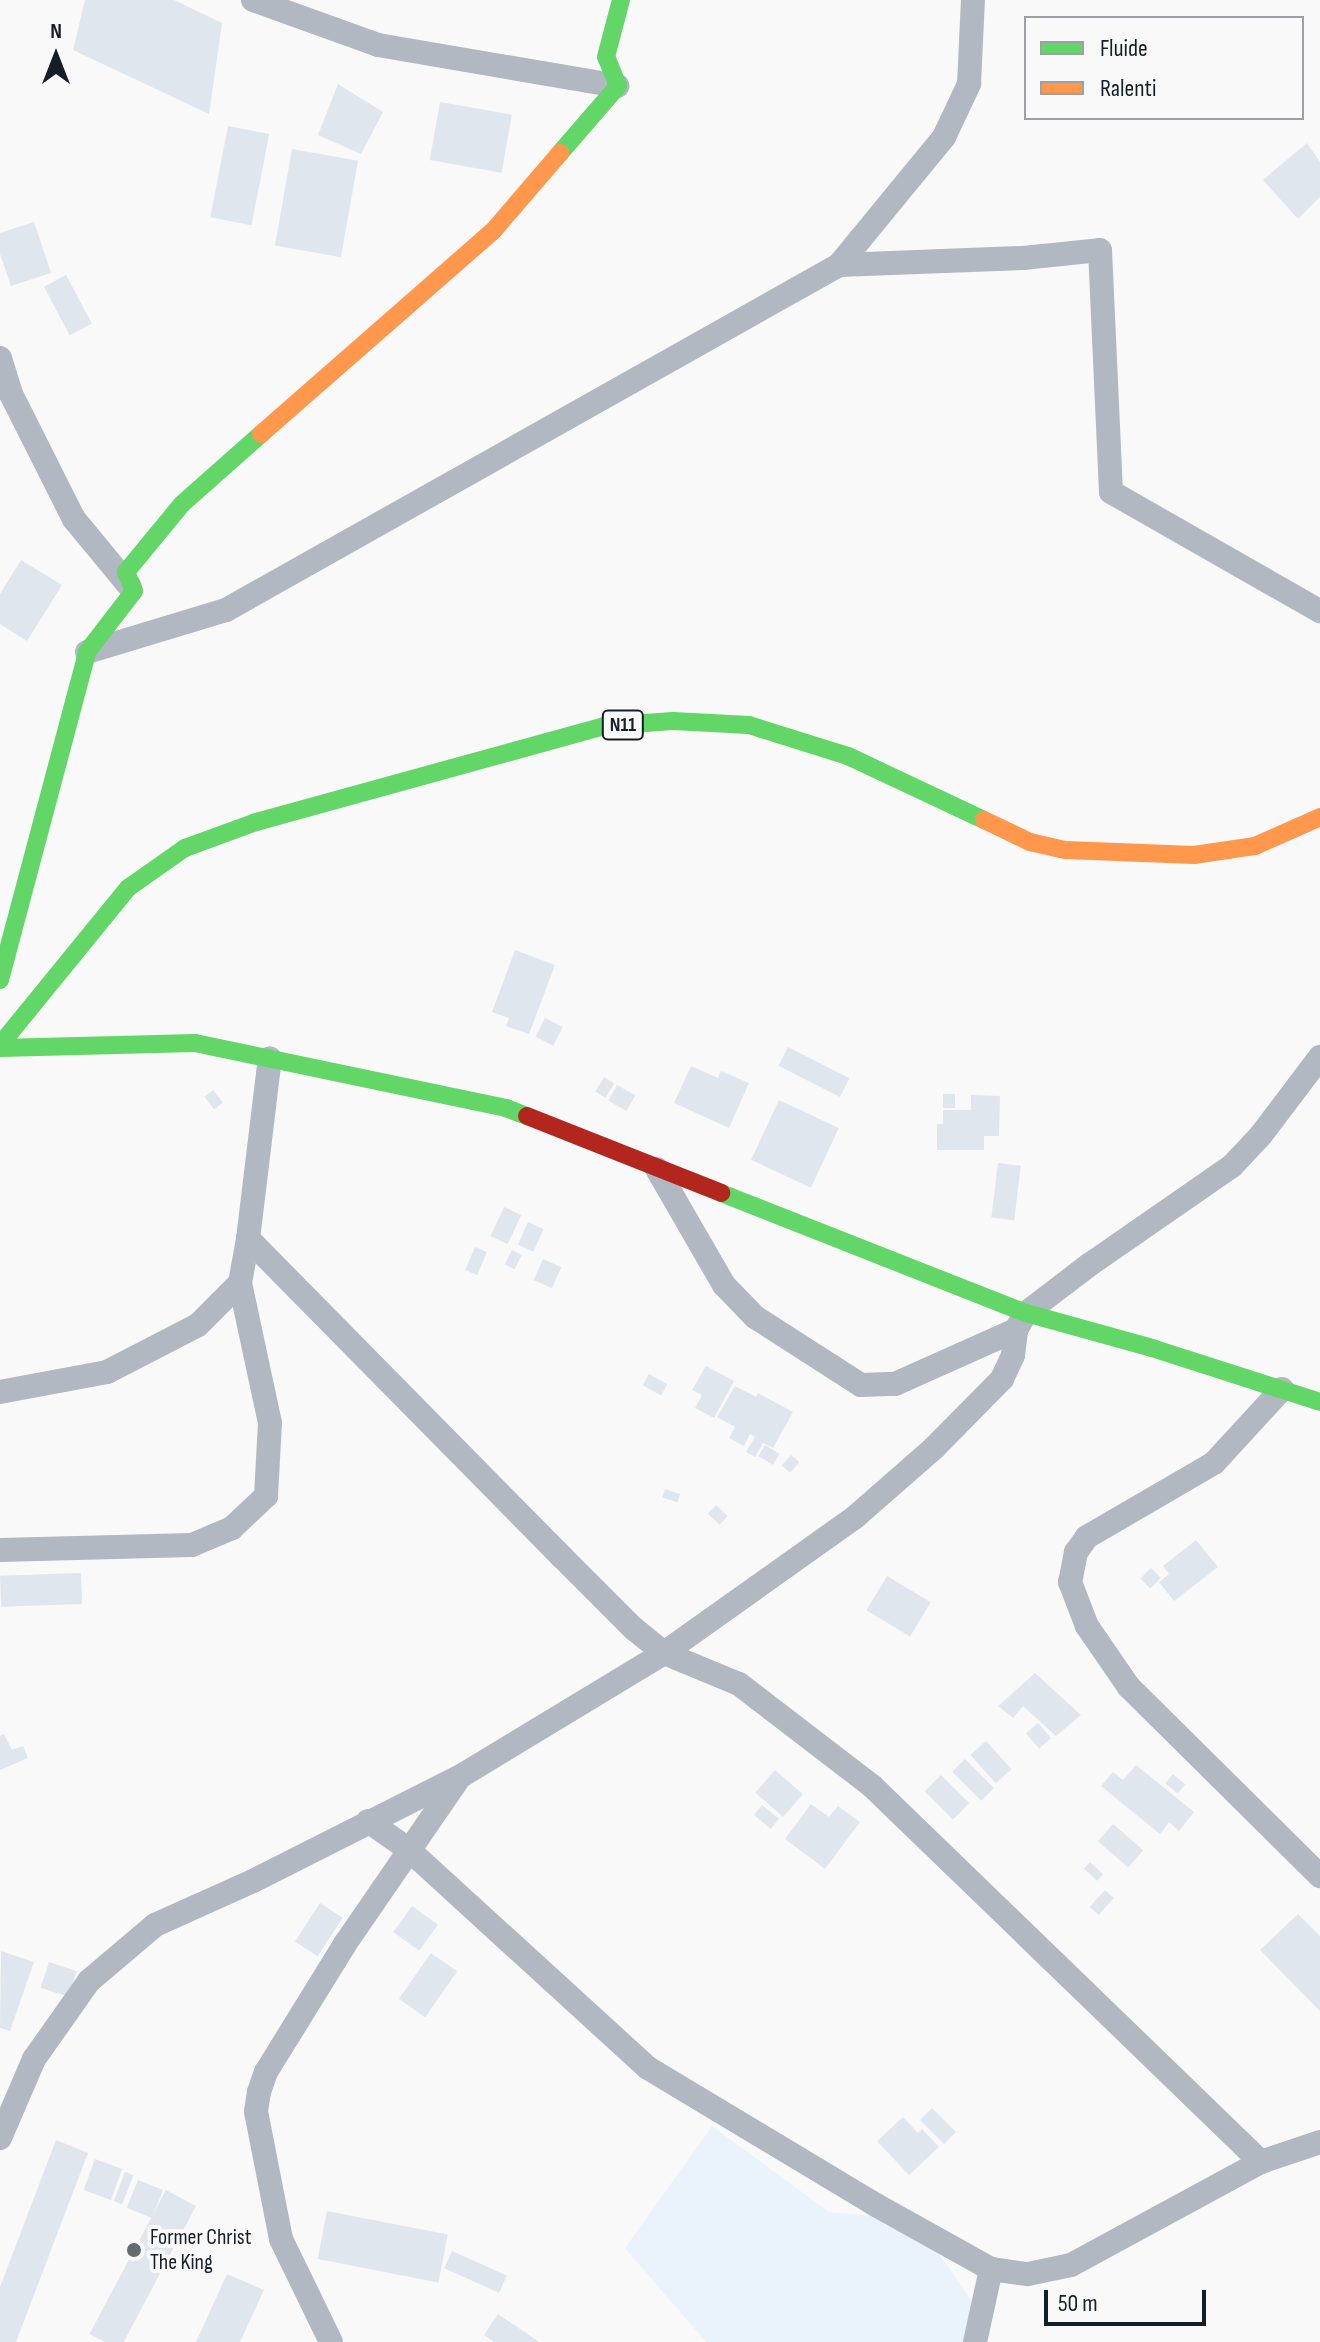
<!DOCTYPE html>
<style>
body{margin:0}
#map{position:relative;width:1320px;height:2342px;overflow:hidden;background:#f9f9f9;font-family:"Sofia Sans Condensed",sans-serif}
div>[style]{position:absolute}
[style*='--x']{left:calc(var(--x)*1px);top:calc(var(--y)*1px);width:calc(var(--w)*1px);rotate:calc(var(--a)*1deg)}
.green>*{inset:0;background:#eaf2fc}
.building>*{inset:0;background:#dfe6ed;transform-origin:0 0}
.street>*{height:24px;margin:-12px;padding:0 12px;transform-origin:12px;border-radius:12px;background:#b1b8c2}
.fast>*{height:18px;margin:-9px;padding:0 9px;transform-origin:9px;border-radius:9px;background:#63d668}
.slow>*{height:18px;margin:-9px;padding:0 9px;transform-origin:9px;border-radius:9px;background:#ff974d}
.jam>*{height:18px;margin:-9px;padding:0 9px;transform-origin:9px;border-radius:9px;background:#b3261e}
.dots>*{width:22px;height:22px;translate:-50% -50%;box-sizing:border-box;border:4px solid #f9f9f9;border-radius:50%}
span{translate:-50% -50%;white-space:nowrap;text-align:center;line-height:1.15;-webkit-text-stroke:8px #f9f9f9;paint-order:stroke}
.shield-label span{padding:2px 6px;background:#f9f9f9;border:2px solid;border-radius:6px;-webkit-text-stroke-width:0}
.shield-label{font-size:20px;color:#141e28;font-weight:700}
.poi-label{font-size:22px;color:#141e28}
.left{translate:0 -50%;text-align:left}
.legend{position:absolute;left:1024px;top:16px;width:280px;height:104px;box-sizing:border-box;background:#f9f9f9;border:2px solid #9da1a5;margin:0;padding:10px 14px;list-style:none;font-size:24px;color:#141e28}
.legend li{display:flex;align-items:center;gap:16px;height:40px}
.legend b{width:40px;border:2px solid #9da1a5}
.north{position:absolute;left:16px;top:16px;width:80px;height:80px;-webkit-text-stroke:6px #f9f9f9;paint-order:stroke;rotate:0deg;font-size:22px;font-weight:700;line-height:32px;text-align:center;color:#141e28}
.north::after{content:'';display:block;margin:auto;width:28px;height:36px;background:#141e28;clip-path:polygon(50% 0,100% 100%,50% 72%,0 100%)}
.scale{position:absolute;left:1044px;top:2290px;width:162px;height:36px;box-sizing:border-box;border:4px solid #141e28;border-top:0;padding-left:10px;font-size:24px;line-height:28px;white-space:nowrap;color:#141e28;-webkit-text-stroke:6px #f9f9f9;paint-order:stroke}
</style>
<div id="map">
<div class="green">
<div style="clip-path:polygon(712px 2126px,829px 2212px,916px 2220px,977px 2309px,964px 2342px,706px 2342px,625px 2248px)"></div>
</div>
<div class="building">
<div style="clip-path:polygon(85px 0,174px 0,222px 23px,209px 114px,73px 50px)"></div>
<div style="clip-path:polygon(338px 84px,383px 112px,361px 154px,318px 135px)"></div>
<div style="left:440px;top:102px;width:73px;height:59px;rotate:10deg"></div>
<div style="left:228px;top:126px;width:42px;height:93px;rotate:11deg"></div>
<div style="clip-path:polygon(1307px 143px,1320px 162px,1320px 197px,1298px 219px,1263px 180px)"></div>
<div style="left:292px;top:149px;width:67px;height:98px;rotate:10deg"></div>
<div style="clip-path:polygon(34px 222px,51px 273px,11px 286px,0 254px,0 233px)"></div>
<div style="left:66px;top:275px;width:55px;height:25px;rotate:62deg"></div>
<div style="clip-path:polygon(21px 560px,62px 585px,27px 641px,0 624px,0 594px)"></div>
<div style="clip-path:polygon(515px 950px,555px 965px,529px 1034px,506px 1026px,509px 1018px,492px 1012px)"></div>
<div style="left:545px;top:1018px;width:20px;height:21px;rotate:27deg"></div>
<div style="left:788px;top:1047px;width:69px;height:21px;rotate:27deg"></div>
<div style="clip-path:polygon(691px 1066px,718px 1078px,721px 1071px,749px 1083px,729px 1128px,674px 1103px)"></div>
<div style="left:604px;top:1077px;width:12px;height:17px;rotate:31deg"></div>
<div style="left:617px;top:1085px;width:21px;height:18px;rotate:29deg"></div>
<div style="left:213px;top:1090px;width:16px;height:11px;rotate:52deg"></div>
<div style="left:943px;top:1094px;width:12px;height:14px"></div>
<div style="clip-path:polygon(971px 1095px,1000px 1096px,999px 1136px,984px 1136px,984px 1150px,937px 1150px,937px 1124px,943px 1124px,943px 1110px,971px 1110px)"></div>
<div style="left:779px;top:1100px;width:66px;height:66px;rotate:25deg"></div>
<div style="left:998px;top:1163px;width:23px;height:55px;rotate:7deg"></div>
<div style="left:504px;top:1207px;width:19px;height:32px;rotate:25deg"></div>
<div style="left:528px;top:1222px;width:17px;height:25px;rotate:24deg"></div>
<div style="left:475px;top:1247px;width:13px;height:25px;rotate:23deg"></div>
<div style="left:512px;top:1250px;width:11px;height:16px;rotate:27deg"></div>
<div style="left:543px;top:1259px;width:20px;height:23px;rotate:24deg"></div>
<div style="clip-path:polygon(706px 1366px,734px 1381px,714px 1418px,695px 1408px,702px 1395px,692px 1390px)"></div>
<div style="left:649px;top:1374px;width:21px;height:13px;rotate:29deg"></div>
<div style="clip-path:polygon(735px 1386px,756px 1397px,758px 1393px,793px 1412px,773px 1448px,763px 1443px,755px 1457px,746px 1452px,755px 1437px,750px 1434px,744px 1446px,729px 1438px,735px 1427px,717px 1417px)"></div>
<div style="left:765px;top:1445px;width:17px;height:13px;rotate:31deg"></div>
<div style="left:791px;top:1455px;width:11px;height:14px;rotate:41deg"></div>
<div style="left:665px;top:1489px;width:16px;height:9px;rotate:18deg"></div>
<div style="left:716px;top:1505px;width:16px;height:12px;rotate:43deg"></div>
<div style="clip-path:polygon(1196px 1540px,1218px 1567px,1174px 1601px,1159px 1582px,1169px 1574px,1163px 1566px)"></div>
<div style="left:1151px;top:1568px;width:14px;height:15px;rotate:45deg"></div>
<div style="left:81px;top:1573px;width:31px;height:81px;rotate:88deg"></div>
<div style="left:887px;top:1576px;width:51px;height:40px;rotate:31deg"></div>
<div style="clip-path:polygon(1035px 1673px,1081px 1715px,1056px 1736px,1023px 1706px,1013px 1718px,998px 1706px)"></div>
<div style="left:1038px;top:1723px;width:20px;height:16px;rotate:49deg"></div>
<div style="clip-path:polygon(4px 1734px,12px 1750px,23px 1746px,28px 1758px,0 1770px,0 1736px)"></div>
<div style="left:986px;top:1741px;width:38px;height:21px;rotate:48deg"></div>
<div style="left:965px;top:1759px;width:41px;height:18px;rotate:45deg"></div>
<div style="clip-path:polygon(1136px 1765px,1194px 1812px,1179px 1831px,1169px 1822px,1160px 1834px,1101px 1786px,1113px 1772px,1123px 1780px)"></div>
<div style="left:775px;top:1770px;width:37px;height:30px;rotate:41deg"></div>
<div style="left:1173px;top:1774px;width:16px;height:12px;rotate:40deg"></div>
<div style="left:941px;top:1775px;width:40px;height:23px;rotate:45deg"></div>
<div style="clip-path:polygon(811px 1804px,829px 1817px,838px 1806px,860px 1822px,825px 1869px,785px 1839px)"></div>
<div style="left:762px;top:1805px;width:22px;height:13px;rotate:39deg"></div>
<div style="left:1113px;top:1824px;width:40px;height:23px;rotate:41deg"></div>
<div style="left:1090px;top:1862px;width:18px;height:9px;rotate:43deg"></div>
<div style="left:1105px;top:1890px;width:12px;height:23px;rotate:42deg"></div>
<div style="left:320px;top:1903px;width:27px;height:46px;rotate:33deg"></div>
<div style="left:412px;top:1906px;width:32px;height:32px;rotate:36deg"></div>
<div style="clip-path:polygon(1298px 1914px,1320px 1936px,1320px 2011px,1260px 1950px)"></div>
<div style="clip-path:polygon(1px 1951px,34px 1962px,10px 2031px,0 2028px)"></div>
<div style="left:431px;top:1953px;width:32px;height:56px;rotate:35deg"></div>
<div style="left:49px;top:1962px;width:29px;height:27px;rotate:18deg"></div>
<div style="left:932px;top:2108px;width:34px;height:17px;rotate:45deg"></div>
<div style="clip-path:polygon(903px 2117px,918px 2133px,922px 2129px,939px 2147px,909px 2175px,877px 2141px)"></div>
<div style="clip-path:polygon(56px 2140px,88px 2153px,16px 2342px,0 2342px,0 2287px)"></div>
<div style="left:95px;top:2159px;width:29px;height:33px;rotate:20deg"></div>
<div style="left:125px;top:2172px;width:9px;height:31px;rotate:21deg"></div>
<div style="left:138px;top:2180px;width:27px;height:30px;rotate:22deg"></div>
<div style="left:166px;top:2190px;width:34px;height:163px;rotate:28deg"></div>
<div style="left:327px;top:2211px;width:123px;height:49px;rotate:11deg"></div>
<div style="left:452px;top:2251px;width:60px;height:19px;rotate:24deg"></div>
<div style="clip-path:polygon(227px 2274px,264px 2290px,240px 2342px,196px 2342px)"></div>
<div style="clip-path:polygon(498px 2314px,539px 2342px,494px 2342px,484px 2335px)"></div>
</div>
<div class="street">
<div style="--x:253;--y:0;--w:133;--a:19.8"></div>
<div style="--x:378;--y:45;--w:243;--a:9.7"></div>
<div style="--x:839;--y:265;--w:166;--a:-50.6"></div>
<div style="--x:944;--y:137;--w:59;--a:-64.7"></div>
<div style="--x:969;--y:84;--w:84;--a:-87.3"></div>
<div style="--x:0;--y:358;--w:38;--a:73"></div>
<div style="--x:11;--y:394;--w:140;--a:63.3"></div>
<div style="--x:74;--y:519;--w:88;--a:50.5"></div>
<div style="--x:87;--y:652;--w:145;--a:-16.8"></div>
<div style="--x:226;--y:610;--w:703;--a:-29.37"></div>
<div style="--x:839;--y:265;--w:184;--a:-2.2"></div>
<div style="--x:1023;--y:258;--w:77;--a:-5.9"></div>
<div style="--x:1100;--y:250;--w:242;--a:87.4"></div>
<div style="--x:1111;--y:492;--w:241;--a:29.7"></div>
<div style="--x:657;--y:1169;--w:134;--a:60"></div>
<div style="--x:724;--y:1285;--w:45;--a:45.9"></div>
<div style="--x:755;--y:1317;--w:126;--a:32.7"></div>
<div style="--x:861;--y:1385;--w:34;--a:-2"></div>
<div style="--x:895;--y:1384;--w:133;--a:-24.1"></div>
<div style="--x:1282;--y:1389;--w:100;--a:132.6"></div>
<div style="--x:1214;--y:1463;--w:147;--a:149.8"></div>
<div style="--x:1087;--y:1537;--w:19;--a:126"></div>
<div style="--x:1076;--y:1552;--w:31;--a:101"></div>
<div style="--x:1070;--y:1582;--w:47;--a:68.9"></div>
<div style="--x:1087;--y:1626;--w:74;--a:55.5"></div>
<div style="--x:1129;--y:1687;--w:269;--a:44.7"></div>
<div style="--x:0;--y:1392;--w:109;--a:-10.6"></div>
<div style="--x:107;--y:1372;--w:102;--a:-27.3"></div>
<div style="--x:198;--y:1325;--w:59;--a:-45"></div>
<div style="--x:0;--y:1550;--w:192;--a:-1.5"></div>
<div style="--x:192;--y:1545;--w:43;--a:-23"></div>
<div style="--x:232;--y:1528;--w:47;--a:-43.3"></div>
<div style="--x:266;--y:1496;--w:73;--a:-86.9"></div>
<div style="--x:270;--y:1423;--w:143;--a:-102.1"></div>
<div style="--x:240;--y:1283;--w:45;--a:-79.7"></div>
<div style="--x:664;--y:1653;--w:233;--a:-35.4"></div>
<div style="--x:854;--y:1518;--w:106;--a:-41.2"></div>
<div style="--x:934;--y:1448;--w:97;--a:-45.4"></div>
<div style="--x:1002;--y:1379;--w:26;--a:-65"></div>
<div style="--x:1013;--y:1355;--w:25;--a:-83"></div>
<div style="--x:1016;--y:1330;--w:20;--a:-60"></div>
<div style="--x:1026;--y:1313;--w:79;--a:-37.3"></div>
<div style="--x:1089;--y:1265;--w:174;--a:-34.7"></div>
<div style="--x:1232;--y:1166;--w:42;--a:-46.9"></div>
<div style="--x:1261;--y:1135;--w:98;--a:-52.9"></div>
<div style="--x:664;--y:1653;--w:81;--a:22.5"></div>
<div style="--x:739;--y:1684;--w:168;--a:37.5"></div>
<div style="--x:872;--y:1786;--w:541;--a:44.03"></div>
<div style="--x:368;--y:1821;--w:49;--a:35"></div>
<div style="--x:408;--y:1849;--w:325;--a:42.4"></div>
<div style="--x:648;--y:2068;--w:266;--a:31"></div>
<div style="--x:876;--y:2205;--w:132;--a:29.1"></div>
<div style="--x:991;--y:2269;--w:37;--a:8"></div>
<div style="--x:1028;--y:2274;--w:44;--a:-11.8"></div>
<div style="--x:1071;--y:2265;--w:216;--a:-28.5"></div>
<div style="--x:1261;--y:2162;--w:62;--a:-18.7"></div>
<div style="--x:0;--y:2138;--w:86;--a:-66.7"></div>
<div style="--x:34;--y:2059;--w:95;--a:-54.8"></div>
<div style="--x:89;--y:1981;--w:87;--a:-40.3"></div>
<div style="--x:155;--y:1925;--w:107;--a:-24.2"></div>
<div style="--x:253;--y:1881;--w:233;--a:-26.8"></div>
<div style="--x:461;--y:1776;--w:237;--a:-31.2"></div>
<div style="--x:664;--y:1653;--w:38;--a:-141"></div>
<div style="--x:634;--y:1629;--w:102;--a:-135"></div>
<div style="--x:562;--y:1557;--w:447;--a:-134.6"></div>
<div style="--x:248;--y:1239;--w:182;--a:-83.1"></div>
<div style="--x:331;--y:2342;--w:114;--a:-115.9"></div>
<div style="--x:281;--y:2239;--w:130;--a:-101.1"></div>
<div style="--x:256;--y:2111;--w:19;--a:-81"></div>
<div style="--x:259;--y:2092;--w:21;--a:-71"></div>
<div style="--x:266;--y:2072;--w:150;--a:-58.3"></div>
<div style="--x:345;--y:1944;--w:198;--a:-55.5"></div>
<div style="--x:975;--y:2342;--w:75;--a:-77.6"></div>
</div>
<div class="fast">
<div style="--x:560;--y:153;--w:89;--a:-49.1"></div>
<div style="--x:618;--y:86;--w:31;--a:-112"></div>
<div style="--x:606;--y:57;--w:59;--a:-75.3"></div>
<div style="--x:0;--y:980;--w:339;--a:-75.1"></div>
<div style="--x:87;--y:652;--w:77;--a:-52.4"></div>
<div style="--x:134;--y:591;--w:21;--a:-113"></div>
<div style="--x:126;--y:572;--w:88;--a:-50.5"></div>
<div style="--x:182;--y:504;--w:106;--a:-41.5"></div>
<div style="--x:0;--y:1045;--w:203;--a:-50.8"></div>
<div style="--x:128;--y:888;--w:70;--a:-35.1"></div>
<div style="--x:185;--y:848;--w:76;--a:-20.1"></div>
<div style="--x:256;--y:822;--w:361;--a:-15.4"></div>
<div style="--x:604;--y:726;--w:69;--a:-4.1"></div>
<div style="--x:673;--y:721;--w:76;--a:3"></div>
<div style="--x:749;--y:725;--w:104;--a:17.4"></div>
<div style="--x:848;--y:756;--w:150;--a:25.2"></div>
<div style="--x:0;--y:1048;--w:195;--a:-1.5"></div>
<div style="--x:195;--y:1043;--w:318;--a:11.8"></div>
<div style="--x:506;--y:1108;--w:22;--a:21"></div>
<div style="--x:721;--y:1193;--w:328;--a:21.5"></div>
<div style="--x:1026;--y:1313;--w:131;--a:15.5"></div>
<div style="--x:1152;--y:1348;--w:176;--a:17.8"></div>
</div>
<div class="slow">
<div style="--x:261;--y:434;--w:308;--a:-41.2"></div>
<div style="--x:493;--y:231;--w:103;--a:-49.3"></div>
<div style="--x:984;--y:820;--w:51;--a:25.6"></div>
<div style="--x:1030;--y:842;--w:37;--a:13"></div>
<div style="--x:1066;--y:850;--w:128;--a:2.2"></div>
<div style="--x:1194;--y:855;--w:62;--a:-8.4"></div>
<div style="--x:1255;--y:846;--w:71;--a:-24"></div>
</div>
<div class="jam">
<div style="--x:527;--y:1116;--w:209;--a:21.6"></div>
</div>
<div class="dots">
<div style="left:134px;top:2250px;background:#646b71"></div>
</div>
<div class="shield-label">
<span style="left:623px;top:725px">N11</span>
</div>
<div class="poi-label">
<span class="left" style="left:150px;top:2250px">Former Christ<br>The King</span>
</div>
<ul class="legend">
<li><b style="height:10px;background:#63d668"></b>Fluide</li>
<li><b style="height:10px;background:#ff974d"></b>Ralenti</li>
</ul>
<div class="north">N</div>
<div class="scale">50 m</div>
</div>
